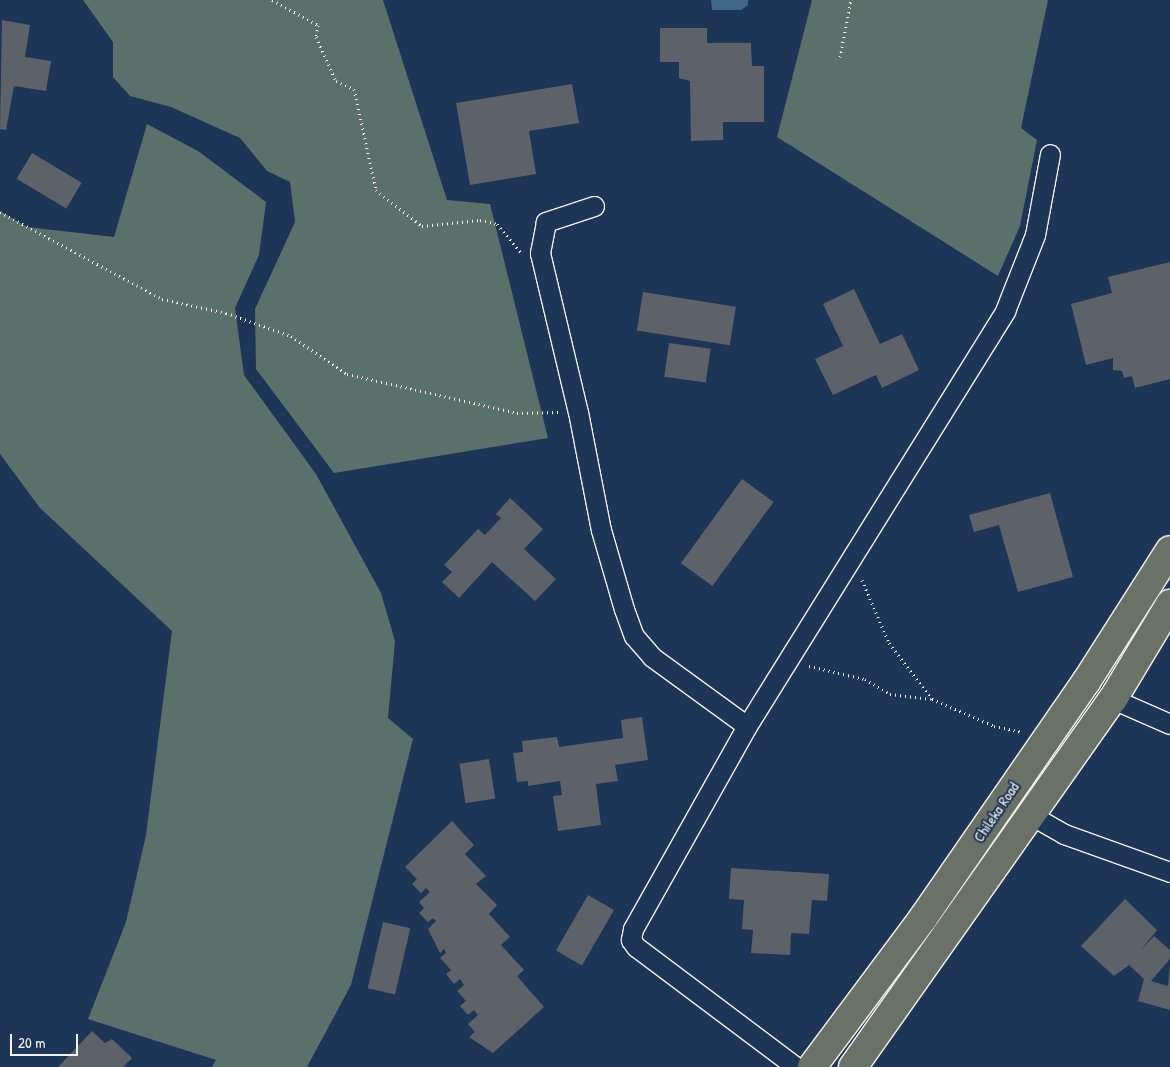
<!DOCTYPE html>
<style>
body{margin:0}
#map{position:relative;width:1170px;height:1067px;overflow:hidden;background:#1d3557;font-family:"Patrick Hand",sans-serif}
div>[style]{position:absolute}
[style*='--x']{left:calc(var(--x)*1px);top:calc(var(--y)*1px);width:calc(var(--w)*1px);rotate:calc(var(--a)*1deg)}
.green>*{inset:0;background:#5a706b}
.water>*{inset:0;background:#3f6787}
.building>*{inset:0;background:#5c6268;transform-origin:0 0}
.path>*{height:3px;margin-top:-1.5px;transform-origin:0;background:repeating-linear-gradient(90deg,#f4f1e8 0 1px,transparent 0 5px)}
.roads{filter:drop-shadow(1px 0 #f4f1e8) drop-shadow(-1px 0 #f4f1e8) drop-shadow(0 1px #f4f1e8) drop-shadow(0 -1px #f4f1e8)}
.street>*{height:19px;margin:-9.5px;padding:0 9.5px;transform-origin:9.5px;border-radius:9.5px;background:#1d3557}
.highway>*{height:28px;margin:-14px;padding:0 14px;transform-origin:14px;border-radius:14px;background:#6a7166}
span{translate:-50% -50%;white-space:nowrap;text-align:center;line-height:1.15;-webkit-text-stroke:4px #1d3557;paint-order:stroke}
.street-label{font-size:15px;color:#f4f1e8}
.scale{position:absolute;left:10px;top:1034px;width:68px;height:22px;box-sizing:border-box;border:2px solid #f4f1e8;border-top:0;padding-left:6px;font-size:15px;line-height:18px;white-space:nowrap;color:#f4f1e8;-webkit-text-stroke:4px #1d3557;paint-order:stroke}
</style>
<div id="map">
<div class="green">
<div style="clip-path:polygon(83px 0,383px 0,447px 200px,490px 204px,548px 438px,334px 473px,256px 369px,255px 309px,295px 222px,290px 182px,267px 171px,240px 138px,171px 107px,130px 96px,113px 77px,113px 42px)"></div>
<div style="clip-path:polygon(812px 0,1048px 0,1021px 128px,1037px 140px,1020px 226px,998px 276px,777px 137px)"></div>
<div style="clip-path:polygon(147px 124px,198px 151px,266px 202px,259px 255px,235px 308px,244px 375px,316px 474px,381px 593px,395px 641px,388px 718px,413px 739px,351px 985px,307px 1067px,212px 1067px,216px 1060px,88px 1019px,126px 922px,146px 835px,172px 631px,40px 508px,0 454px,0 211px,27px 227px,114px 237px)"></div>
</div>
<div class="water">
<div style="clip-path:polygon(711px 0,748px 0,748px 5px,741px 10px,712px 10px)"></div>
</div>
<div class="building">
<div style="clip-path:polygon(2px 20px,30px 25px,25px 57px,51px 61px,46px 91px,14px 86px,6px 130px,0 129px)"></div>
<div style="clip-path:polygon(660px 28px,707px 28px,707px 43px,751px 43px,752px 66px,764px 66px,764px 122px,723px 122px,723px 140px,691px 141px,690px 81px,679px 78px,679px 62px,660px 62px)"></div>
<div style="clip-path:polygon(572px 84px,579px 123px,529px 131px,536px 174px,470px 185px,456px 103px)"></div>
<div style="left:32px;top:153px;width:58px;height:30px;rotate:31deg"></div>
<div style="clip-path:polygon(1170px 262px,1170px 379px,1135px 388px,1132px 376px,1124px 378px,1122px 371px,1113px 370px,1113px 358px,1086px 365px,1071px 304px,1112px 293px,1108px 277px)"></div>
<div style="clip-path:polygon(854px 289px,880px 344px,902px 334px,919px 370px,882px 388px,876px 375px,833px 395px,815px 359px,843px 346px,823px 304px)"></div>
<div style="left:643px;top:292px;width:94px;height:39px;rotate:9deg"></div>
<div style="left:669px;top:343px;width:42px;height:34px;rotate:8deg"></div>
<div style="left:742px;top:479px;width:39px;height:104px;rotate:36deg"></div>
<div style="clip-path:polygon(1050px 493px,1073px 577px,1018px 592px,999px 525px,974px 532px,969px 515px)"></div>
<div style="clip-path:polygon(510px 498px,543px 529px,524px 549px,556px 579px,535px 601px,492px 562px,459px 598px,442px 582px,452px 572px,444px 565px,478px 529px,485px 535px,501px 518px,496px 514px)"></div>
<div style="clip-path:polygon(642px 717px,648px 760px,615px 765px,618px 781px,596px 784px,601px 825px,558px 831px,553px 796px,562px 795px,560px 781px,528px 786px,528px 781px,517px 782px,513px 753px,523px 752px,522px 741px,557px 737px,559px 747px,623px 738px,621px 720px)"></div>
<div style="left:489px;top:759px;width:40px;height:30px;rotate:81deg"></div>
<div style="clip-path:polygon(452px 821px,474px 845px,465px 854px,486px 876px,476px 884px,497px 905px,489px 914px,510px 937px,501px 945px,524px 970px,517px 976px,544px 1007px,493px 1053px,469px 1037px,475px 1032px,468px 1024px,478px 1015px,474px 1010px,468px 1015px,460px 1006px,466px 1001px,457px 991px,464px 985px,460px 979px,454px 984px,446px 974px,451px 970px,440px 958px,446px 953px,444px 949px,440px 953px,428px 929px,436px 921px,433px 918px,428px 922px,419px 913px,424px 908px,419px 902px,430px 892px,426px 888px,421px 893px,412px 884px,417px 879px,405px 867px)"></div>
<div style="clip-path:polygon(731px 868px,829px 874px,827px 901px,812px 900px,809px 934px,791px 933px,790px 955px,751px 953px,753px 930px,742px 929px,744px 900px,729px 899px)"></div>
<div style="left:588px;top:895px;width:30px;height:64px;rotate:30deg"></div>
<div style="clip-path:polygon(1125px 899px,1157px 930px,1140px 951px,1154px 936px,1170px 950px,1170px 959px,1151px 981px,1168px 986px,1170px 964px,1170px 1010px,1138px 1001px,1144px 979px,1129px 965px,1114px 976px,1081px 946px)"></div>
<div style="left:383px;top:922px;width:28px;height:68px;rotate:13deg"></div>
<div style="clip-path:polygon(92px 1031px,105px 1043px,112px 1039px,132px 1058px,123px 1067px,58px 1067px)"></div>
</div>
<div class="path">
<div style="--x:272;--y:0;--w:52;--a:28.5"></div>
<div style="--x:318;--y:25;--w:12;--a:99"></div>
<div style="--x:316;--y:37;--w:48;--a:65.6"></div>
<div style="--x:336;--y:81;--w:20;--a:24"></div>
<div style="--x:354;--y:89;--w:103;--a:77.7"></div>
<div style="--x:376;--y:190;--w:58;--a:38"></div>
<div style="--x:422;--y:226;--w:58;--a:-5.9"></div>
<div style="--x:480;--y:220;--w:17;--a:13"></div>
<div style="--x:497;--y:224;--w:38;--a:50"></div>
<div style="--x:840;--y:57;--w:58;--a:-79.1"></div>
<div style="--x:0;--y:212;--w:184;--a:28.2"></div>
<div style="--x:162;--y:299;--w:66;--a:12.3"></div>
<div style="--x:226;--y:313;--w:69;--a:19.5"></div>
<div style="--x:291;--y:336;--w:68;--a:34.2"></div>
<div style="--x:347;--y:374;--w:174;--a:12.9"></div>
<div style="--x:517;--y:413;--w:41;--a:-1.4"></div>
<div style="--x:862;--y:580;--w:69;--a:66.8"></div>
<div style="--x:889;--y:643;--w:71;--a:52.5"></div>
<div style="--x:932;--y:699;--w:68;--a:23.5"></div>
<div style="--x:994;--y:726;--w:29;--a:12"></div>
<div style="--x:809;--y:666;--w:57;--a:13.1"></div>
<div style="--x:865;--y:679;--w:29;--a:31"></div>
<div style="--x:890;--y:694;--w:41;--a:7"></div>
</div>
<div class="roads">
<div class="street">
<div style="--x:594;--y:206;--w:51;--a:161.6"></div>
<div style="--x:546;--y:222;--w:32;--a:101"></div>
<div style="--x:540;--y:253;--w:163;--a:76.6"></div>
<div style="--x:578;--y:412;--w:120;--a:79"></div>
<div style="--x:601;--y:530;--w:82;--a:73.8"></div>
<div style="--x:624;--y:609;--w:29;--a:70"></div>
<div style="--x:634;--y:636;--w:28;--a:49"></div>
<div style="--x:652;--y:657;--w:117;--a:36"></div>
<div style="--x:1113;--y:699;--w:62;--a:23.7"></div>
<div style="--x:1029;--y:814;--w:40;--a:29.7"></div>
<div style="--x:1064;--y:834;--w:113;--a:19.7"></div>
<div style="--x:796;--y:1067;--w:200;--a:-143.1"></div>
<div style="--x:636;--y:947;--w:9;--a:-126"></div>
<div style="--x:631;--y:940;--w:11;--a:-80"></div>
<div style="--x:633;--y:929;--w:233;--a:-60.7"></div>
<div style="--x:747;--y:726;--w:489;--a:-58.1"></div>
<div style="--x:1005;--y:311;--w:82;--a:-68.5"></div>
<div style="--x:1035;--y:235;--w:82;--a:-79.5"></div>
</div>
<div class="highway">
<div style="--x:812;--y:1067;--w:186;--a:-53.3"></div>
<div style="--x:923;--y:918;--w:287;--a:-55.4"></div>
<div style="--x:1086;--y:682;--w:156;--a:-57.5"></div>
<div style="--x:853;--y:1067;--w:451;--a:-54.8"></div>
<div style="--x:1113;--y:699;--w:111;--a:-59"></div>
</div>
</div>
<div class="street-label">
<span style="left:996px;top:812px;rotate:-56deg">Chileka Road</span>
</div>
<div class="scale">20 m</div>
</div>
